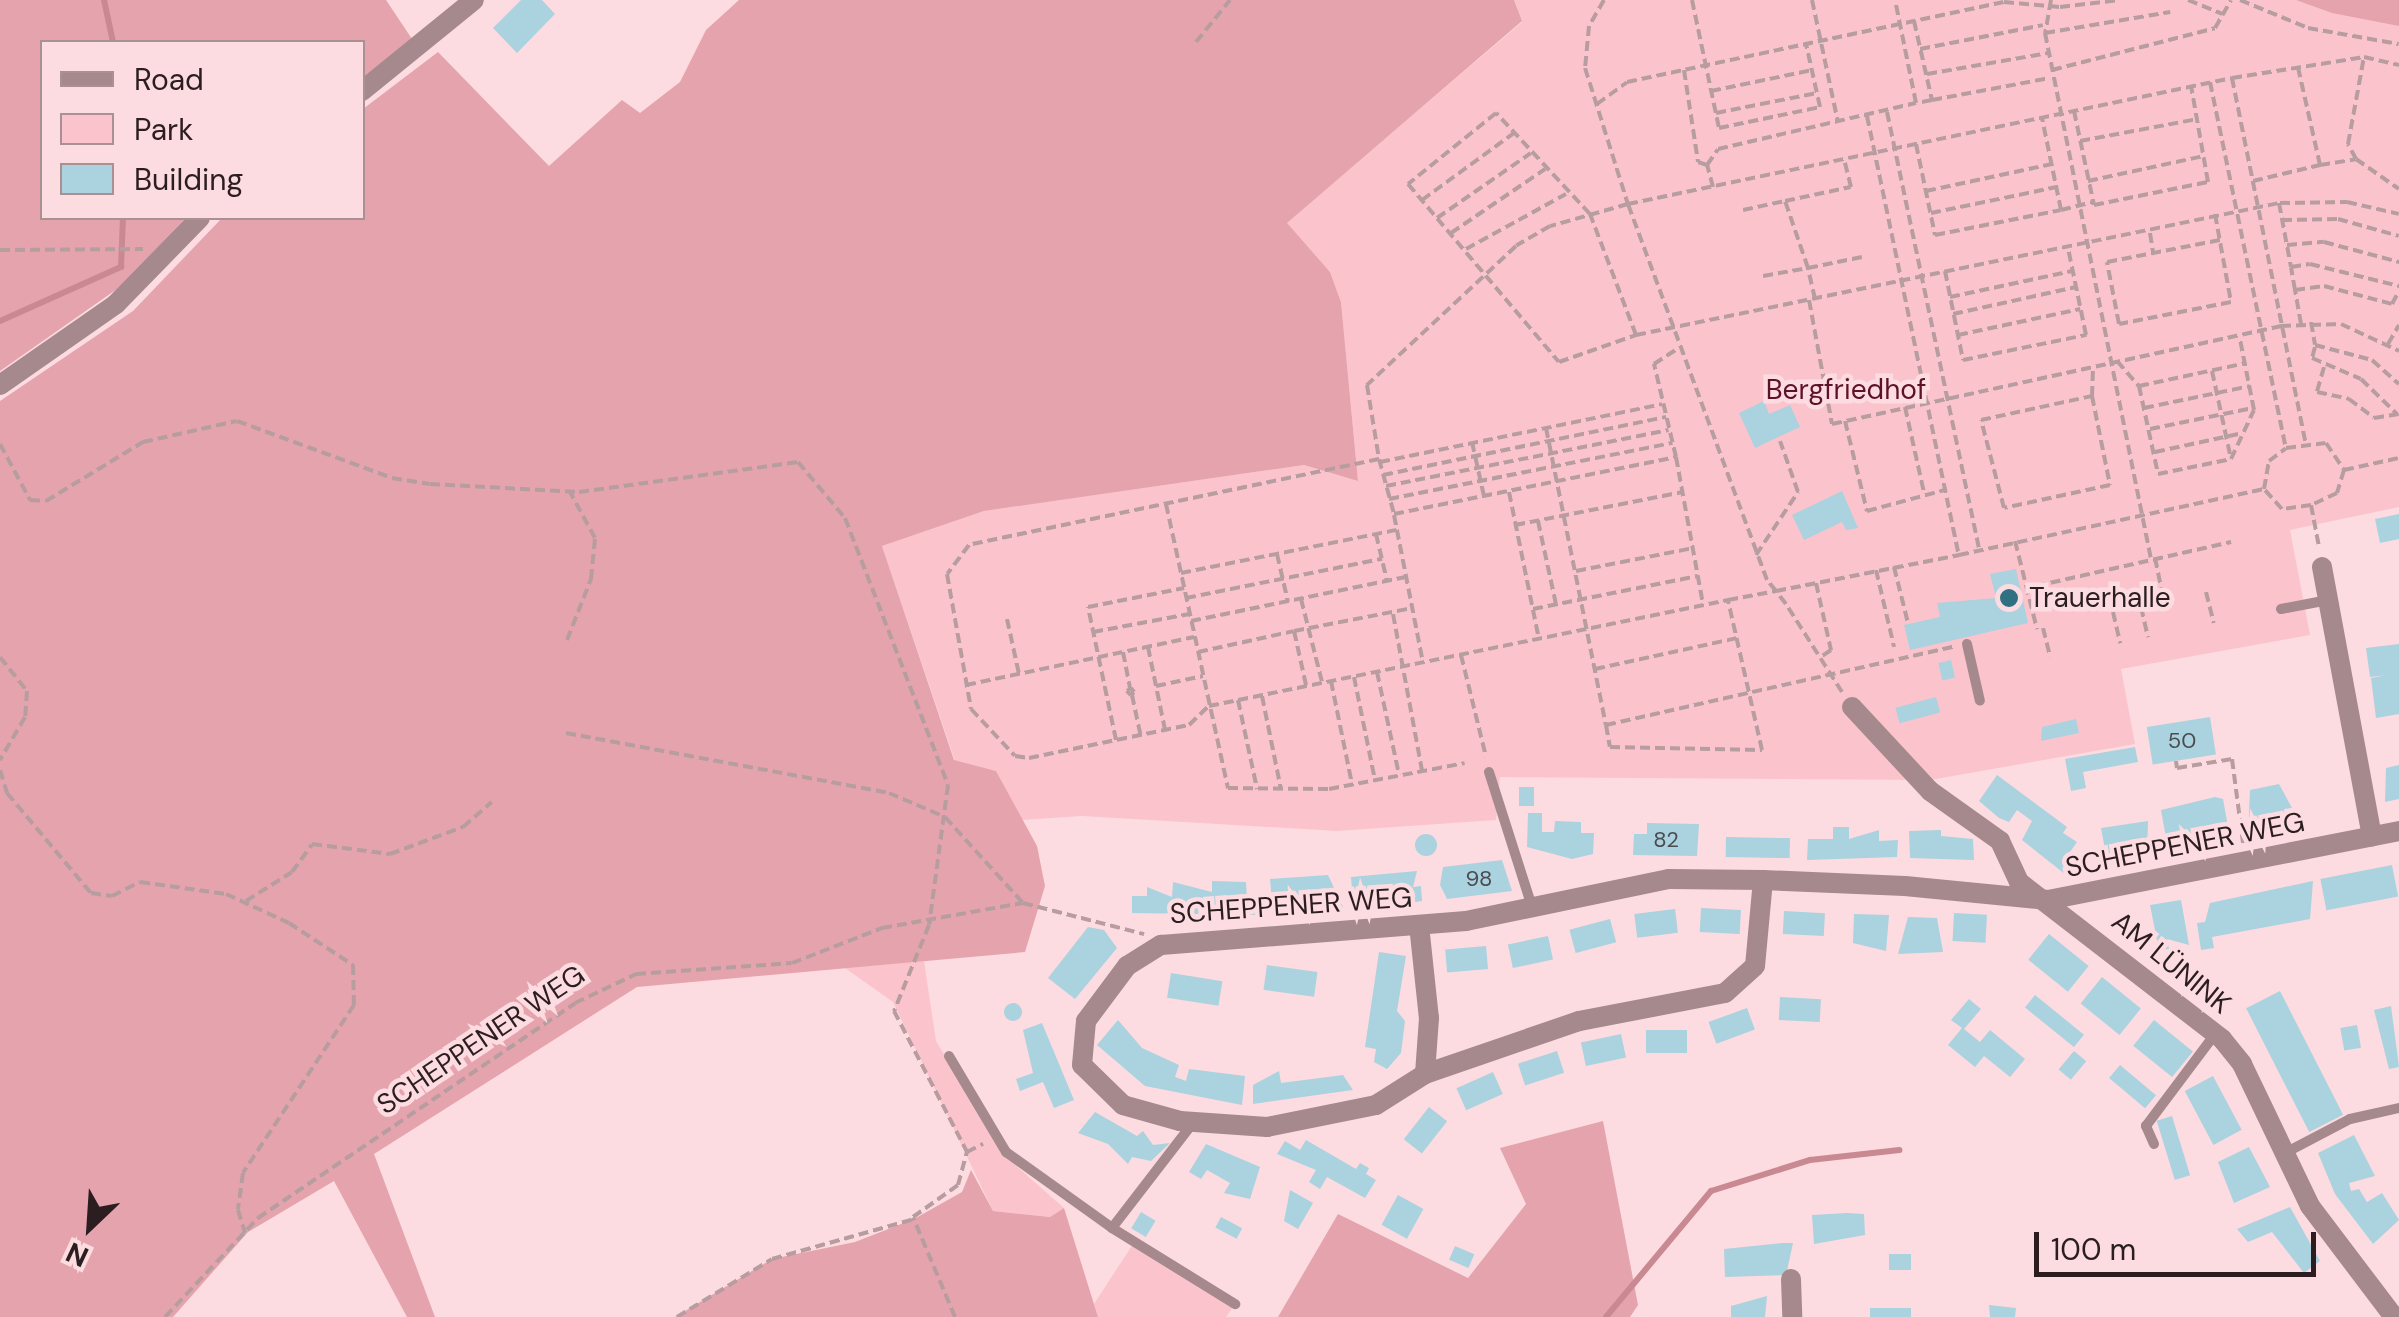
<!DOCTYPE html>
<meta charset="utf-8">
<style>
body{margin:0}
#map{position:relative;width:2399px;height:1317px;overflow:hidden;background:#fcdce0;font-family:"DM Sans",sans-serif}
div>[style]{position:absolute}
[style*='--x']{left:calc(var(--x)*1px);top:calc(var(--y)*1px);width:calc(var(--w)*1px);rotate:calc(var(--a)*1deg)}
.green>*{inset:0;background:#fbc4cc}
.forest>*{inset:0;background:#e5a3ad}
.stream>*{height:6px;margin:-3px;padding:0 3px;transform-origin:3px;border-radius:3px;background:#c98993}
.building>*{inset:0;background:#aad2df;transform-origin:0 0}
.round{border-radius:50%}
.path>*{height:4px;margin-top:-2px;transform-origin:0;background:repeating-linear-gradient(90deg,#b79da0 0 10px,transparent 0 15px)}
.service>*{height:10px;margin:-5px;padding:0 5px;transform-origin:5px;border-radius:5px;background:#a5898c}
.minor>*{height:20px;margin:-10px;padding:0 10px;transform-origin:10px;border-radius:10px;background:#a5898c}
.dots>*{width:28px;height:28px;translate:-50% -50%;box-sizing:border-box;border:5px solid #fcdce0;border-radius:50%}
span{translate:-50% -50%;white-space:nowrap;text-align:center;line-height:1.15;-webkit-text-stroke:9px #fcdce0;paint-order:stroke}
.number-label{font-size:22px;color:#4c4b50}
.number-label span{-webkit-text-stroke-width:0}
.park-label{font-size:28px;color:#5e1227}
.poi-label{font-size:28px;color:#2c1e20}
.left{translate:0 -50%;text-align:left}
.street-label{font-size:28px;color:#2c1e20}
.legend{position:absolute;left:40px;top:40px;width:325px;height:180px;box-sizing:border-box;background:#fcdce0;border:2px solid #a99093;margin:0;padding:12px 18px;list-style:none;font-size:30px;color:#2c1e20}
.legend li{display:flex;align-items:center;gap:20px;height:50px}
.legend b{width:50px;border:2px solid #a99093}
.north{position:absolute;left:40px;top:1177px;width:100px;height:100px;-webkit-text-stroke:8px #fcdce0;paint-order:stroke;rotate:205deg;font-size:28px;font-weight:700;line-height:40px;text-align:center;color:#2c1e20}
.north::after{content:'';display:block;margin:auto;width:35px;height:45px;background:#2c1e20;clip-path:polygon(50% 0,100% 100%,50% 72%,0 100%)}
.scale{position:absolute;left:2034px;top:1232px;width:282px;height:45px;box-sizing:border-box;border:5px solid #2c1e20;border-top:0;padding-left:12px;font-size:30px;line-height:35px;white-space:nowrap;color:#2c1e20;-webkit-text-stroke:8px #fcdce0;paint-order:stroke}
</style>
<div id="map">
<div class="green">
<div style="clip-path:polygon(1514px 0,2296px 0,2399px 26px,2399px 507px,2290px 530px,2310px 635px,2121px 669px,2135px 744px,1930px 780px,1500px 777px,1496px 820px,1337px 831px,1082px 816px,1022px 820px,996px 771px,955px 761px,882px 546px,984px 511px,1304px 465px,1358px 481px,1341px 302px,1330px 272px,1286px 223px,1522px 22px)"></div>
<div style="clip-path:polygon(924px 961px,936px 1041px,1005px 1156px,1064px 1208px,1050px 1217px,993px 1211px,893px 1002px,845px 968px)"></div>
<div style="clip-path:polygon(1135px 1241px,1235px 1304px,1226px 1317px,1098px 1317px,1094px 1304px)"></div>
</div>
<div class="forest">
<div style="clip-path:polygon(0 0,386px 0,414px 42px,363px 78px,362px 42px,42px 42px,42px 218px,186px 218px,117px 289px,0 371px)"></div>
<div style="clip-path:polygon(739px 0,1514px 0,1522px 21px,1287px 223px,1330px 272px,1341px 302px,1358px 481px,1304px 465px,984px 511px,882px 546px,954px 760px,996px 771px,1037px 846px,1045px 886px,1025px 952px,637px 987px,374px 1154px,435px 1317px,407px 1317px,334px 1181px,248px 1232px,173px 1317px,0 1317px,0 401px,133px 311px,222px 218px,362px 218px,363px 109px,438px 52px,549px 166px,622px 100px,640px 113px,680px 82px,706px 30px)"></div>
<div style="clip-path:polygon(2296px 0,2399px 0,2399px 26px,2332px 13px)"></div>
<div style="clip-path:polygon(1603px 1121px,1638px 1305px,1630px 1317px,1278px 1317px,1338px 1214px,1468px 1278px,1526px 1204px,1500px 1148px)"></div>
<div style="clip-path:polygon(971px 1170px,993px 1211px,1050px 1217px,1064px 1208px,1098px 1317px,675px 1317px,772px 1259px,855px 1242px,914px 1219px,962px 1192px)"></div>
</div>
<div class="stream">
<div style="--x:104;--y:0;--w:43;--a:77.9"></div>
<div style="--x:0;--y:321;--w:133;--a:-24.1"></div>
<div style="--x:121;--y:267;--w:49;--a:-87.7"></div>
<div style="--x:1606;--y:1317;--w:164;--a:-50.2"></div>
<div style="--x:1711;--y:1191;--w:104;--a:-17.4"></div>
<div style="--x:1810;--y:1160;--w:90;--a:-6.4"></div>
</div>
<div class="building">
<div style="clip-path:polygon(521px 0,542px 0,555px 14px,517px 53px,493px 28px)"></div>
<div style="clip-path:polygon(1764px 401px,1769px 414px,1790px 405px,1800px 427px,1755px 448px,1739px 413px)"></div>
<div style="clip-path:polygon(1842px 491px,1858px 528px,1846px 530px,1842px 522px,1804px 540px,1792px 515px)"></div>
<div style="clip-path:polygon(2399px 514px,2399px 539px,2380px 543px,2375px 519px)"></div>
<div style="clip-path:polygon(2016px 569px,2028px 623px,1910px 650px,1904px 625px,1940px 617px,1937px 603px,1996px 598px,1990px 574px)"></div>
<div style="clip-path:polygon(2399px 644px,2399px 714px,2376px 718px,2371px 678px,2386px 675px,2370px 677px,2366px 648px)"></div>
<div style="left:1951px;top:660px;width:18px;height:13px;rotate:77deg"></div>
<div style="left:1936px;top:697px;width:16px;height:42px;rotate:75deg"></div>
<div style="left:2210px;top:717px;width:38px;height:64px;rotate:81deg"></div>
<div style="clip-path:polygon(2076px 719px,2079px 733px,2041px 741px,2042px 727px)"></div>
<div style="clip-path:polygon(2135px 747px,2138px 762px,2083px 772px,2086px 788px,2071px 791px,2065px 759px)"></div>
<div style="clip-path:polygon(2399px 765px,2399px 799px,2385px 802px,2386px 768px)"></div>
<div style="clip-path:polygon(1997px 775px,2067px 827px,2063px 833px,2077px 842px,2063px 862px,2075px 871px,2070px 878px,2022px 840px,2032px 821px,2017px 810px,2009px 822px,1999px 818px,1979px 801px)"></div>
<div style="clip-path:polygon(2279px 784px,2292px 808px,2284px 809px,2287px 828px,2248px 834px,2250px 790px)"></div>
<div style="left:1519px;top:787px;width:15px;height:19px"></div>
<div style="clip-path:polygon(2215px 797px,2223px 799px,2230px 838px,2168px 849px,2161px 810px)"></div>
<div style="clip-path:polygon(1528px 813px,1542px 813px,1542px 832px,1554px 832px,1555px 821px,1581px 822px,1581px 833px,1594px 833px,1593px 854px,1572px 859px,1527px 847px)"></div>
<div style="clip-path:polygon(2148px 821px,2147px 857px,2108px 865px,2101px 828px)"></div>
<div style="clip-path:polygon(1647px 823px,1699px 824px,1697px 856px,1633px 855px,1634px 834px,1647px 834px)"></div>
<div style="clip-path:polygon(1833px 827px,1849px 827px,1849px 839px,1879px 830px,1879px 841px,1898px 840px,1897px 857px,1807px 860px,1808px 839px,1833px 839px)"></div>
<div style="clip-path:polygon(1941px 830px,1941px 836px,1973px 839px,1974px 860px,1910px 858px,1909px 831px)"></div>
<div class="round" style="left:1415px;top:834px;width:22px;height:22px"></div>
<div style="left:1726px;top:837px;width:64px;height:20px;rotate:1deg"></div>
<div style="clip-path:polygon(1502px 860px,1512px 891px,1447px 899px,1440px 885px,1443px 867px)"></div>
<div style="left:2392px;top:865px;width:32px;height:73px;rotate:79deg"></div>
<div style="clip-path:polygon(1417px 871px,1413px 887px,1421px 886px,1422px 901px,1374px 909px,1353px 903px,1351px 877px)"></div>
<div style="clip-path:polygon(1328px 875px,1343px 907px,1273px 912px,1270px 879px)"></div>
<div style="clip-path:polygon(1212px 881px,1246px 882px,1247px 899px,1264px 898px,1265px 915px,1132px 913px,1132px 896px,1147px 896px,1147px 887px,1172px 897px,1173px 882px,1212px 892px)"></div>
<div style="clip-path:polygon(2313px 881px,2310px 919px,2212px 937px,2214px 948px,2201px 950px,2197px 923px,2205px 922px,2210px 903px)"></div>
<div style="clip-path:polygon(2181px 900px,2189px 945px,2167px 939px,2169px 949px,2159px 950px,2150px 905px)"></div>
<div style="left:1701px;top:908px;width:40px;height:24px;rotate:3deg"></div>
<div style="left:1675px;top:909px;width:24px;height:41px;rotate:83deg"></div>
<div style="left:1784px;top:911px;width:41px;height:23px;rotate:3deg"></div>
<div style="left:1954px;top:913px;width:33px;height:28px;rotate:3deg"></div>
<div style="clip-path:polygon(1854px 914px,1889px 915px,1886px 951px,1853px 943px)"></div>
<div style="clip-path:polygon(1908px 917px,1937px 918px,1943px 952px,1898px 954px)"></div>
<div style="left:1610px;top:919px;width:24px;height:42px;rotate:75deg"></div>
<div style="clip-path:polygon(1088px 927px,1104px 930px,1117px 948px,1075px 999px,1048px 978px)"></div>
<div style="left:2049px;top:934px;width:51px;height:33px;rotate:39deg"></div>
<div style="left:1548px;top:936px;width:24px;height:41px;rotate:78deg"></div>
<div style="left:1486px;top:946px;width:23px;height:41px;rotate:85deg"></div>
<div style="clip-path:polygon(1379px 952px,1406px 956px,1397px 1011px,1405px 1021px,1401px 1053px,1387px 1069px,1374px 1062px,1376px 1049px,1365px 1047px)"></div>
<div style="left:1267px;top:965px;width:51px;height:25px;rotate:8deg"></div>
<div style="left:1171px;top:973px;width:52px;height:25px;rotate:9deg"></div>
<div style="left:2102px;top:977px;width:50px;height:34px;rotate:39deg"></div>
<div style="left:2280px;top:991px;width:139px;height:38px;rotate:63deg"></div>
<div style="left:2035px;top:995px;width:63px;height:16px;rotate:39deg"></div>
<div style="left:1780px;top:997px;width:41px;height:23px;rotate:3deg"></div>
<div style="clip-path:polygon(1969px 999px,1981px 1009px,1964px 1029px,1980px 1042px,1990px 1030px,2025px 1059px,2010px 1077px,1984px 1056px,1975px 1067px,1948px 1045px,1962px 1028px,1951px 1020px)"></div>
<div class="round" style="left:1004px;top:1003px;width:18px;height:18px"></div>
<div style="clip-path:polygon(2391px 1006px,2399px 1067px,2389px 1069px,2374px 1010px)"></div>
<div style="left:1747px;top:1008px;width:23px;height:41px;rotate:70deg"></div>
<div style="clip-path:polygon(1118px 1020px,1142px 1048px,1179px 1065px,1175px 1077px,1186px 1081px,1189px 1069px,1245px 1076px,1242px 1105px,1145px 1086px,1097px 1045px)"></div>
<div style="left:2154px;top:1020px;width:50px;height:33px;rotate:39deg"></div>
<div style="clip-path:polygon(1042px 1023px,1074px 1100px,1054px 1108px,1043px 1082px,1020px 1091px,1016px 1079px,1033px 1073px,1023px 1030px)"></div>
<div style="left:2357px;top:1025px;width:23px;height:17px;rotate:80deg"></div>
<div style="left:1687px;top:1030px;width:23px;height:41px;rotate:90deg"></div>
<div style="left:1621px;top:1034px;width:24px;height:41px;rotate:78deg"></div>
<div style="left:1557px;top:1051px;width:23px;height:41px;rotate:72deg"></div>
<div style="left:2074px;top:1051px;width:16px;height:24px;rotate:40deg"></div>
<div style="left:2120px;top:1065px;width:47px;height:17px;rotate:40deg"></div>
<div style="clip-path:polygon(1279px 1071px,1281px 1083px,1343px 1075px,1353px 1090px,1253px 1104px,1253px 1085px)"></div>
<div style="left:1493px;top:1072px;width:24px;height:40px;rotate:66deg"></div>
<div style="left:2213px;top:1076px;width:61px;height:32px;rotate:62deg"></div>
<div style="left:1429px;top:1107px;width:23px;height:41px;rotate:38deg"></div>
<div style="clip-path:polygon(1095px 1112px,1137px 1136px,1143px 1131px,1153px 1145px,1170px 1143px,1151px 1161px,1132px 1157px,1128px 1164px,1108px 1144px,1078px 1133px)"></div>
<div style="left:2172px;top:1116px;width:62px;height:16px;rotate:73deg"></div>
<div style="clip-path:polygon(2354px 1135px,2375px 1176px,2349px 1183px,2351px 1191px,2359px 1189px,2367px 1202px,2382px 1193px,2399px 1220px,2373px 1244px,2335px 1194px,2318px 1153px)"></div>
<div style="clip-path:polygon(1306px 1140px,1356px 1169px,1360px 1163px,1369px 1168px,1366px 1174px,1376px 1180px,1365px 1198px,1327px 1177px,1320px 1189px,1309px 1182px,1316px 1170px,1277px 1154px,1285px 1141px,1300px 1150px)"></div>
<div style="clip-path:polygon(1206px 1144px,1260px 1167px,1250px 1199px,1224px 1193px,1230px 1183px,1207px 1170px,1201px 1179px,1189px 1172px)"></div>
<div style="clip-path:polygon(2249px 1147px,2270px 1187px,2234px 1203px,2218px 1162px)"></div>
<div style="clip-path:polygon(1290px 1190px,1313px 1203px,1298px 1229px,1284px 1221px)"></div>
<div style="left:1398px;top:1195px;width:29px;height:34px;rotate:29deg"></div>
<div style="clip-path:polygon(2290px 1207px,2320px 1261px,2304px 1273px,2272px 1232px,2248px 1242px,2237px 1229px)"></div>
<div style="left:1141px;top:1212px;width:17px;height:19px;rotate:31deg"></div>
<div style="clip-path:polygon(1847px 1213px,1864px 1214px,1865px 1235px,1814px 1244px,1812px 1215px)"></div>
<div style="left:1221px;top:1217px;width:24px;height:12px;rotate:28deg"></div>
<div style="clip-path:polygon(1783px 1243px,1793px 1243px,1786px 1275px,1725px 1277px,1724px 1249px)"></div>
<div style="left:1455px;top:1246px;width:21px;height:15px;rotate:23deg"></div>
<div style="left:1889px;top:1254px;width:22px;height:16px"></div>
<div style="clip-path:polygon(1767px 1296px,1765px 1317px,1731px 1317px,1731px 1306px)"></div>
<div style="clip-path:polygon(1989px 1305px,2016px 1308px,2015px 1317px,1990px 1317px)"></div>
<div style="left:1911px;top:1308px;width:9px;height:41px;rotate:90deg"></div>
</div>
<div class="path">
<div style="--x:1604;--y:0;--w:30;--a:120"></div>
<div style="--x:1589;--y:26;--w:42;--a:95.4"></div>
<div style="--x:1585;--y:68;--w:143;--a:72.5"></div>
<div style="--x:1628;--y:204;--w:617;--a:-11.78"></div>
<div style="--x:2232;--y:78;--w:134;--a:-9"></div>
<div style="--x:2364;--y:57;--w:36;--a:13"></div>
<div style="--x:1692;--y:0;--w:131;--a:78.1"></div>
<div style="--x:1719;--y:128;--w:103;--a:-11.7"></div>
<div style="--x:1820;--y:107;--w:65;--a:-102.5"></div>
<div style="--x:1812;--y:0;--w:125;--a:78"></div>
<div style="--x:2051;--y:0;--w:34;--a:100"></div>
<div style="--x:2045;--y:33;--w:127;--a:-9.5"></div>
<div style="--x:2188;--y:0;--w:37;--a:22"></div>
<div style="--x:2240;--y:0;--w:74;--a:22.4"></div>
<div style="--x:2308;--y:28;--w:92;--a:10"></div>
<div style="--x:1914;--y:21;--w:81;--a:77.2"></div>
<div style="--x:1932;--y:100;--w:15;--a:169"></div>
<div style="--x:2045;--y:33;--w:537;--a:78.61"></div>
<div style="--x:1196;--y:42;--w:54;--a:-51"></div>
<div style="--x:1920;--y:49;--w:125;--a:-11"></div>
<div style="--x:1684;--y:70;--w:93;--a:81.3"></div>
<div style="--x:1698;--y:162;--w:9;--a:18"></div>
<div style="--x:2052;--y:70;--w:168;--a:-14.4"></div>
<div style="--x:2215;--y:28;--w:32;--a:-60"></div>
<div style="--x:1927;--y:74;--w:124;--a:-9.8"></div>
<div style="--x:2232;--y:78;--w:373;--a:78.6"></div>
<div style="--x:2210;--y:82;--w:374;--a:78.3"></div>
<div style="--x:1711;--y:91;--w:103;--a:-11.7"></div>
<div style="--x:1932;--y:100;--w:120;--a:-10.6"></div>
<div style="--x:1597;--y:104;--w:37;--a:-36"></div>
<div style="--x:1627;--y:82;--w:385;--a:-12"></div>
<div style="--x:2004;--y:2;--w:56;--a:5.1"></div>
<div style="--x:2060;--y:7;--w:60;--a:-6.7"></div>
<div style="--x:2074;--y:111;--w:96;--a:78"></div>
<div style="--x:2094;--y:205;--w:116;--a:-11.4"></div>
<div style="--x:2208;--y:182;--w:97;--a:-100"></div>
<div style="--x:1887;--y:112;--w:445;--a:78.1"></div>
<div style="--x:1716;--y:113;--w:103;--a:-11.2"></div>
<div style="--x:1867;--y:116;--w:449;--a:78.2"></div>
<div style="--x:2080;--y:141;--w:119;--a:-10.6"></div>
<div style="--x:1916;--y:144;--w:93;--a:78.2"></div>
<div style="--x:1935;--y:235;--w:128;--a:-11.2"></div>
<div style="--x:2061;--y:210;--w:94;--a:-101.7"></div>
<div style="--x:2356;--y:159;--w:17;--a:-118"></div>
<div style="--x:2348;--y:144;--w:88;--a:-79.6"></div>
<div style="--x:2320;--y:165;--w:36;--a:-9"></div>
<div style="--x:2356;--y:159;--w:52;--a:34.9"></div>
<div style="--x:2088;--y:181;--w:119;--a:-12.2"></div>
<div style="--x:2253;--y:181;--w:69;--a:-13.4"></div>
<div style="--x:2320;--y:165;--w:100;--a:-102.7"></div>
<div style="--x:1713;--y:187;--w:23;--a:-105"></div>
<div style="--x:1707;--y:165;--w:19;--a:-55"></div>
<div style="--x:1718;--y:149;--w:203;--a:-13.1"></div>
<div style="--x:1916;--y:103;--w:105;--a:-101.5"></div>
<div style="--x:1926;--y:191;--w:129;--a:-12.1"></div>
<div style="--x:1422;--y:200;--w:114;--a:-36.1"></div>
<div style="--x:2280;--y:203;--w:67;--a:-0.9"></div>
<div style="--x:2347;--y:202;--w:53;--a:13"></div>
<div style="--x:1743;--y:210;--w:43;--a:-12.1"></div>
<div style="--x:2061;--y:210;--w:33;--a:-14"></div>
<div style="--x:1931;--y:213;--w:128;--a:-11.7"></div>
<div style="--x:2215;--y:214;--w:89;--a:79.7"></div>
<div style="--x:2231;--y:302;--w:114;--a:168.9"></div>
<div style="--x:2119;--y:324;--w:63;--a:-101"></div>
<div style="--x:2107;--y:262;--w:115;--a:-11"></div>
<div style="--x:1437;--y:218;--w:114;--a:-34.7"></div>
<div style="--x:2282;--y:220;--w:56;--a:-1"></div>
<div style="--x:2338;--y:219;--w:63;--a:15.6"></div>
<div style="--x:1451;--y:233;--w:114;--a:-34.2"></div>
<div style="--x:2150;--y:233;--w:20;--a:81"></div>
<div style="--x:2287;--y:245;--w:37;--a:-5"></div>
<div style="--x:2324;--y:242;--w:78;--a:14.9"></div>
<div style="--x:1466;--y:249;--w:114;--a:-28.8"></div>
<div style="--x:0;--y:250;--w:143;--a:-0.4"></div>
<div style="--x:1945;--y:271;--w:91;--a:78.6"></div>
<div style="--x:1963;--y:360;--w:126;--a:-11.5"></div>
<div style="--x:2086;--y:335;--w:89;--a:-101.7"></div>
<div style="--x:1763;--y:276;--w:46;--a:-10.1"></div>
<div style="--x:1808;--y:268;--w:71;--a:-108.9"></div>
<div style="--x:1785;--y:201;--w:67;--a:-12"></div>
<div style="--x:1851;--y:187;--w:29;--a:-104"></div>
<div style="--x:2295;--y:290;--w:23;--a:-100"></div>
<div style="--x:2291;--y:267;--w:19;--a:-9"></div>
<div style="--x:2310;--y:264;--w:92;--a:13.9"></div>
<div style="--x:1950;--y:297;--w:125;--a:-12"></div>
<div style="--x:1815;--y:299;--w:32;--a:-103"></div>
<div style="--x:1808;--y:268;--w:55;--a:-11.5"></div>
<div style="--x:1809;--y:300;--w:126;--a:79.5"></div>
<div style="--x:1832;--y:424;--w:460;--a:-12.3"></div>
<div style="--x:2281;--y:326;--w:60;--a:-1.9"></div>
<div style="--x:2341;--y:324;--w:64;--a:25"></div>
<div style="--x:1953;--y:314;--w:126;--a:-12.4"></div>
<div style="--x:2311;--y:322;--w:23;--a:80"></div>
<div style="--x:2315;--y:345;--w:59;--a:14.7"></div>
<div style="--x:2372;--y:360;--w:36;--a:42"></div>
<div style="--x:2301;--y:324;--w:35;--a:-100"></div>
<div style="--x:2295;--y:290;--w:29;--a:-8"></div>
<div style="--x:2324;--y:286;--w:70;--a:14.8"></div>
<div style="--x:2392;--y:304;--w:15;--a:-62"></div>
<div style="--x:1636;--y:335;--w:129;--a:-110.8"></div>
<div style="--x:1590;--y:214;--w:138;--a:-132.9"></div>
<div style="--x:1496;--y:113;--w:113;--a:141.1"></div>
<div style="--x:1408;--y:184;--w:233;--a:49.7"></div>
<div style="--x:1559;--y:362;--w:82;--a:-19.3"></div>
<div style="--x:1636;--y:335;--w:656;--a:-11.6"></div>
<div style="--x:2279;--y:203;--w:65;--a:79.4"></div>
<div style="--x:1958;--y:335;--w:125;--a:-12"></div>
<div style="--x:2388;--y:344;--w:22;--a:-60"></div>
<div style="--x:2315;--y:347;--w:11;--a:105"></div>
<div style="--x:2312;--y:358;--w:53;--a:23.2"></div>
<div style="--x:2361;--y:379;--w:50;--a:44.2"></div>
<div style="--x:2117;--y:361;--w:33;--a:49"></div>
<div style="--x:2139;--y:386;--w:90;--a:77.8"></div>
<div style="--x:2158;--y:474;--w:75;--a:-11.6"></div>
<div style="--x:2231;--y:459;--w:54;--a:-64.9"></div>
<div style="--x:2254;--y:410;--w:72;--a:-101.2"></div>
<div style="--x:2324;--y:367;--w:26;--a:106"></div>
<div style="--x:2317;--y:392;--w:33;--a:12"></div>
<div style="--x:2349;--y:399;--w:31;--a:37"></div>
<div style="--x:2374;--y:418;--w:25;--a:-9"></div>
<div style="--x:2212;--y:371;--w:90;--a:77.8"></div>
<div style="--x:2139;--y:386;--w:109;--a:-12.1"></div>
<div style="--x:2092;--y:396;--w:91;--a:78.6"></div>
<div style="--x:2110;--y:485;--w:108;--a:167.8"></div>
<div style="--x:2004;--y:508;--w:91;--a:-104.6"></div>
<div style="--x:1981;--y:420;--w:114;--a:-12.2"></div>
<div style="--x:2092;--y:396;--w:30;--a:-88"></div>
<div style="--x:1905;--y:407;--w:88;--a:77.5"></div>
<div style="--x:2144;--y:408;--w:108;--a:-11.7"></div>
<div style="--x:1845;--y:421;--w:93;--a:76.3"></div>
<div style="--x:1867;--y:511;--w:81;--a:-15.1"></div>
<div style="--x:1546;--y:428;--w:303;--a:78.6"></div>
<div style="--x:1606;--y:725;--w:356;--a:-12.7"></div>
<div style="--x:2150;--y:429;--w:105;--a:-11.5"></div>
<div style="--x:1472;--y:442;--w:55;--a:77.5"></div>
<div style="--x:0;--y:444;--w:64;--a:61.8"></div>
<div style="--x:30;--y:500;--w:16;--a:4"></div>
<div style="--x:46;--y:501;--w:114;--a:-31.3"></div>
<div style="--x:143;--y:442;--w:96;--a:-12.6"></div>
<div style="--x:237;--y:421;--w:165;--a:20.2"></div>
<div style="--x:392;--y:478;--w:38;--a:9"></div>
<div style="--x:430;--y:484;--w:149;--a:3.1"></div>
<div style="--x:579;--y:492;--w:221;--a:-7.8"></div>
<div style="--x:798;--y:462;--w:73;--a:50"></div>
<div style="--x:845;--y:518;--w:286;--a:68.9"></div>
<div style="--x:948;--y:785;--w:141;--a:97.7"></div>
<div style="--x:929;--y:925;--w:93;--a:112.1"></div>
<div style="--x:894;--y:1011;--w:159;--a:62.6"></div>
<div style="--x:2155;--y:452;--w:90;--a:-12.2"></div>
<div style="--x:1676;--y:457;--w:96;--a:-103.3"></div>
<div style="--x:1654;--y:364;--w:27;--a:-33"></div>
<div style="--x:1379;--y:459;--w:57;--a:74.7"></div>
<div style="--x:1394;--y:514;--w:288;--a:-11.4"></div>
<div style="--x:1676;--y:457;--w:149;--a:79.6"></div>
<div style="--x:1380;--y:462;--w:288;--a:-11.6"></div>
<div style="--x:2344;--y:470;--w:24;--a:107"></div>
<div style="--x:2337;--y:493;--w:29;--a:155"></div>
<div style="--x:2311;--y:505;--w:29;--a:172"></div>
<div style="--x:2282;--y:509;--w:27;--a:-132"></div>
<div style="--x:2264;--y:489;--w:28;--a:-80"></div>
<div style="--x:2269;--y:461;--w:21;--a:-37"></div>
<div style="--x:2286;--y:448;--w:40;--a:-7.1"></div>
<div style="--x:2326;--y:443;--w:32;--a:56"></div>
<div style="--x:2344;--y:470;--w:56;--a:-12.3"></div>
<div style="--x:1383;--y:475;--w:289;--a:-11.6"></div>
<div style="--x:1386;--y:486;--w:288;--a:-11.2"></div>
<div style="--x:1509;--y:492;--w:150;--a:78.5"></div>
<div style="--x:1389;--y:499;--w:289;--a:-11.2"></div>
<div style="--x:1166;--y:504;--w:291;--a:77.7"></div>
<div style="--x:1228;--y:788;--w:101;--a:0.6"></div>
<div style="--x:1329;--y:789;--w:138;--a:-10.8"></div>
<div style="--x:2311;--y:505;--w:43;--a:79.2"></div>
<div style="--x:1394;--y:515;--w:151;--a:78.9"></div>
<div style="--x:1538;--y:521;--w:85;--a:77.8"></div>
<div style="--x:1515;--y:525;--w:171;--a:-11.1"></div>
<div style="--x:1376;--y:534;--w:48;--a:76.8"></div>
<div style="--x:2015;--y:541;--w:91;--a:76"></div>
<div style="--x:1277;--y:554;--w:49;--a:77.1"></div>
<div style="--x:1756;--y:555;--w:76;--a:-56.3"></div>
<div style="--x:1798;--y:492;--w:54;--a:-109.4"></div>
<div style="--x:2155;--y:558;--w:44;--a:78.2"></div>
<div style="--x:1894;--y:567;--w:58;--a:76"></div>
<div style="--x:1876;--y:570;--w:79;--a:76.8"></div>
<div style="--x:1576;--y:571;--w:119;--a:-11.1"></div>
<div style="--x:1181;--y:573;--w:220;--a:-11.3"></div>
<div style="--x:1816;--y:583;--w:69;--a:77.4"></div>
<div style="--x:1831;--y:650;--w:14;--a:146"></div>
<div style="--x:2036;--y:586;--w:200;--a:-12.7"></div>
<div style="--x:2206;--y:592;--w:32;--a:76"></div>
<div style="--x:1186;--y:598;--w:200;--a:-11.3"></div>
<div style="--x:1301;--y:599;--w:86;--a:75.8"></div>
<div style="--x:2141;--y:607;--w:31;--a:77"></div>
<div style="--x:1533;--y:609;--w:168;--a:-11.3"></div>
<div style="--x:2113;--y:612;--w:32;--a:77"></div>
<div style="--x:1393;--y:614;--w:159;--a:79.5"></div>
<div style="--x:1007;--y:619;--w:56;--a:77.7"></div>
<div style="--x:1191;--y:621;--w:219;--a:-11.6"></div>
<div style="--x:2043;--y:628;--w:30;--a:76"></div>
<div style="--x:1093;--y:632;--w:98;--a:-10.6"></div>
<div style="--x:567;--y:640;--w:66;--a:-68.5"></div>
<div style="--x:591;--y:579;--w:41;--a:-84.4"></div>
<div style="--x:595;--y:538;--w:52;--a:-118.5"></div>
<div style="--x:1148;--y:647;--w:85;--a:78.4"></div>
<div style="--x:1123;--y:652;--w:37;--a:79"></div>
<div style="--x:1198;--y:652;--w:98;--a:-12.3"></div>
<div style="--x:1461;--y:655;--w:105;--a:76.2"></div>
<div style="--x:0;--y:657;--w:43;--a:51.5"></div>
<div style="--x:27;--y:691;--w:26;--a:94"></div>
<div style="--x:25;--y:717;--w:50;--a:120.2"></div>
<div style="--x:1595;--y:669;--w:145;--a:-12.3"></div>
<div style="--x:1377;--y:672;--w:105;--a:77.9"></div>
<div style="--x:1354;--y:677;--w:105;--a:78.5"></div>
<div style="--x:1331;--y:681;--w:105;--a:78.5"></div>
<div style="--x:966;--y:685;--w:233;--a:-11.9"></div>
<div style="--x:1306;--y:685;--w:55;--a:-102.5"></div>
<div style="--x:1294;--y:631;--w:120;--a:-11"></div>
<div style="--x:1156;--y:686;--w:48;--a:-12"></div>
<div style="--x:1131;--y:688;--w:5;--a:53"></div>
<div style="--x:1134;--y:692;--w:4;--a:135"></div>
<div style="--x:1131;--y:695;--w:6;--a:-135"></div>
<div style="--x:1127;--y:691;--w:5;--a:-37"></div>
<div style="--x:1842;--y:692;--w:104;--a:-122.5"></div>
<div style="--x:1786;--y:604;--w:16;--a:-128"></div>
<div style="--x:1776;--y:591;--w:14;--a:-129"></div>
<div style="--x:1767;--y:580;--w:401;--a:-110.3"></div>
<div style="--x:1628;--y:204;--w:81;--a:164.2"></div>
<div style="--x:1550;--y:226;--w:39;--a:150"></div>
<div style="--x:1516;--y:246;--w:204;--a:137"></div>
<div style="--x:1367;--y:385;--w:75;--a:80.8"></div>
<div style="--x:1379;--y:459;--w:419;--a:168.2"></div>
<div style="--x:969;--y:545;--w:36;--a:127"></div>
<div style="--x:947;--y:574;--w:137;--a:79.9"></div>
<div style="--x:971;--y:709;--w:64;--a:46.9"></div>
<div style="--x:1015;--y:756;--w:14;--a:8"></div>
<div style="--x:1029;--y:758;--w:163;--a:-11.7"></div>
<div style="--x:1189;--y:725;--w:28;--a:-44"></div>
<div style="--x:1209;--y:706;--w:530;--a:-11.54"></div>
<div style="--x:1728;--y:600;--w:49;--a:-10.6"></div>
<div style="--x:1776;--y:591;--w:187;--a:-11.1"></div>
<div style="--x:1959;--y:555;--w:312;--a:-12.2"></div>
<div style="--x:1132;--y:695;--w:40;--a:78"></div>
<div style="--x:1262;--y:696;--w:95;--a:78.5"></div>
<div style="--x:1238;--y:700;--w:91;--a:77.9"></div>
<div style="--x:1606;--y:725;--w:22;--a:80"></div>
<div style="--x:1610;--y:747;--w:152;--a:1.1"></div>
<div style="--x:1762;--y:750;--w:154;--a:-102.8"></div>
<div style="--x:566;--y:733;--w:329;--a:10.5"></div>
<div style="--x:889;--y:793;--w:61;--a:23.2"></div>
<div style="--x:945;--y:817;--w:116;--a:47.8"></div>
<div style="--x:1116;--y:740;--w:136;--a:-101.9"></div>
<div style="--x:1088;--y:607;--w:98;--a:-11.2"></div>
<div style="--x:2176;--y:761;--w:7;--a:82"></div>
<div style="--x:2177;--y:768;--w:56;--a:-9.3"></div>
<div style="--x:2232;--y:759;--w:85;--a:82.5"></div>
<div style="--x:0;--y:770;--w:24;--a:73"></div>
<div style="--x:7;--y:793;--w:131;--a:50"></div>
<div style="--x:91;--y:893;--w:21;--a:8"></div>
<div style="--x:112;--y:896;--w:31;--a:-27"></div>
<div style="--x:140;--y:882;--w:87;--a:7.9"></div>
<div style="--x:226;--y:894;--w:69;--a:24.7"></div>
<div style="--x:289;--y:923;--w:77;--a:33.3"></div>
<div style="--x:353;--y:965;--w:40;--a:88.6"></div>
<div style="--x:354;--y:1005;--w:201;--a:123.5"></div>
<div style="--x:243;--y:1173;--w:37;--a:98"></div>
<div style="--x:238;--y:1210;--w:24;--a:73"></div>
<div style="--x:246;--y:901;--w:54;--a:-32.2"></div>
<div style="--x:292;--y:872;--w:34;--a:-54"></div>
<div style="--x:312;--y:844;--w:79;--a:7.3"></div>
<div style="--x:390;--y:854;--w:78;--a:-20.3"></div>
<div style="--x:463;--y:827;--w:38;--a:-41"></div>
<div style="--x:165;--y:1317;--w:136;--a:-46.8"></div>
<div style="--x:258;--y:1218;--w:383;--a:-34.1"></div>
<div style="--x:575;--y:1003;--w:68;--a:-25.4"></div>
<div style="--x:636;--y:974;--w:156;--a:-4"></div>
<div style="--x:792;--y:963;--w:97;--a:-21.3"></div>
<div style="--x:882;--y:928;--w:143;--a:-10.1"></div>
<div style="--x:1023;--y:903;--w:125;--a:14.4"></div>
<div style="--x:677;--y:1317;--w:111;--a:-31.4"></div>
<div style="--x:772;--y:1259;--w:148;--a:-15.7"></div>
<div style="--x:955;--y:1317;--w:108;--a:-112.8"></div>
<div style="--x:913;--y:1217;--w:55;--a:-35.4"></div>
<div style="--x:958;--y:1185;--w:34;--a:-75"></div>
<div style="--x:967;--y:1152;--w:18;--a:-27"></div>
</div>
<div class="service">
<div style="--x:2281;--y:609;--w:48;--a:-10.8"></div>
<div style="--x:1967;--y:644;--w:58;--a:77.2"></div>
<div style="--x:1489;--y:772;--w:145;--a:72.3"></div>
<div style="--x:949;--y:1056;--w:112;--a:59.3"></div>
<div style="--x:1006;--y:1152;--w:130;--a:35.6"></div>
<div style="--x:1112;--y:1228;--w:133;--a:-52.4"></div>
<div style="--x:2154;--y:1144;--w:20;--a:-114"></div>
<div style="--x:2146;--y:1126;--w:115;--a:-53.1"></div>
<div style="--x:2285;--y:1153;--w:73;--a:-27.6"></div>
<div style="--x:2350;--y:1119;--w:50;--a:-12.7"></div>
<div style="--x:1112;--y:1228;--w:145;--a:31.7"></div>
</div>
<div class="minor">
<div style="--x:362;--y:91;--w:144;--a:-39.1"></div>
<div style="--x:0;--y:385;--w:141;--a:-34.9"></div>
<div style="--x:116;--y:304;--w:120;--a:-45.7"></div>
<div style="--x:2322;--y:567;--w:274;--a:79.5"></div>
<div style="--x:1852;--y:707;--w:115;--a:47.1"></div>
<div style="--x:1930;--y:791;--w:86;--a:35.5"></div>
<div style="--x:2000;--y:841;--w:45;--a:65.1"></div>
<div style="--x:2019;--y:882;--w:257;--a:37.7"></div>
<div style="--x:2222;--y:1039;--w:32;--a:51"></div>
<div style="--x:2242;--y:1064;--w:157;--a:64.4"></div>
<div style="--x:2310;--y:1206;--w:139;--a:52.9"></div>
<div style="--x:1763;--y:880;--w:86;--a:95.3"></div>
<div style="--x:1755;--y:966;--w:40;--a:138"></div>
<div style="--x:1725;--y:993;--w:149;--a:169.1"></div>
<div style="--x:1579;--y:1021;--w:163;--a:161"></div>
<div style="--x:1425;--y:1074;--w:58;--a:147.7"></div>
<div style="--x:1376;--y:1105;--w:111;--a:168.6"></div>
<div style="--x:1267;--y:1127;--w:87;--a:-176.1"></div>
<div style="--x:1180;--y:1121;--w:59;--a:-164.3"></div>
<div style="--x:1123;--y:1105;--w:57;--a:-135.7"></div>
<div style="--x:1082;--y:1065;--w:44;--a:-84.8"></div>
<div style="--x:1086;--y:1021;--w:69;--a:-53.3"></div>
<div style="--x:1127;--y:966;--w:40;--a:-32"></div>
<div style="--x:1161;--y:945;--w:306;--a:-4.5"></div>
<div style="--x:1466;--y:921;--w:207;--a:-11.7"></div>
<div style="--x:1669;--y:879;--w:94;--a:0.6"></div>
<div style="--x:1763;--y:880;--w:142;--a:2.4"></div>
<div style="--x:1905;--y:886;--w:144;--a:5.6"></div>
<div style="--x:2048;--y:900;--w:358;--a:-11.1"></div>
<div style="--x:1419;--y:925;--w:94;--a:83.9"></div>
<div style="--x:1429;--y:1018;--w:56;--a:94.1"></div>
<div style="--x:1791;--y:1279;--w:38;--a:88"></div>
</div>
<div class="dots">
<div style="left:2009px;top:598px;background:#2f7083"></div>
</div>
<div class="number-label">
<span style="left:2182px;top:741px">50</span>
<span style="left:1666px;top:840px">82</span>
<span style="left:1479px;top:879px">98</span>
</div>
<div class="park-label">
<span style="left:1846px;top:390px">Bergfriedhof</span>
</div>
<div class="poi-label">
<span class="left" style="left:2029px;top:598px">Trauerhalle</span>
</div>
<div class="street-label">
<span style="left:2185px;top:845px;rotate:-11deg">SCHEPPENER WEG</span>
<span style="left:1291px;top:906px;rotate:-4deg">SCHEPPENER WEG</span>
<span style="left:2171px;top:963px;rotate:39deg">AM LÜNINK</span>
<span style="left:481px;top:1040px;rotate:-34deg">SCHEPPENER WEG</span>
</div>
<ul class="legend">
<li><b style="height:12px;background:#a5898c"></b>Road</li>
<li><b style="height:28px;background:#fbc4cc"></b>Park</li>
<li><b style="height:28px;background:#aad2df"></b>Building</li>
</ul>
<div class="north">N</div>
<div class="scale">100 m</div>
</div>
